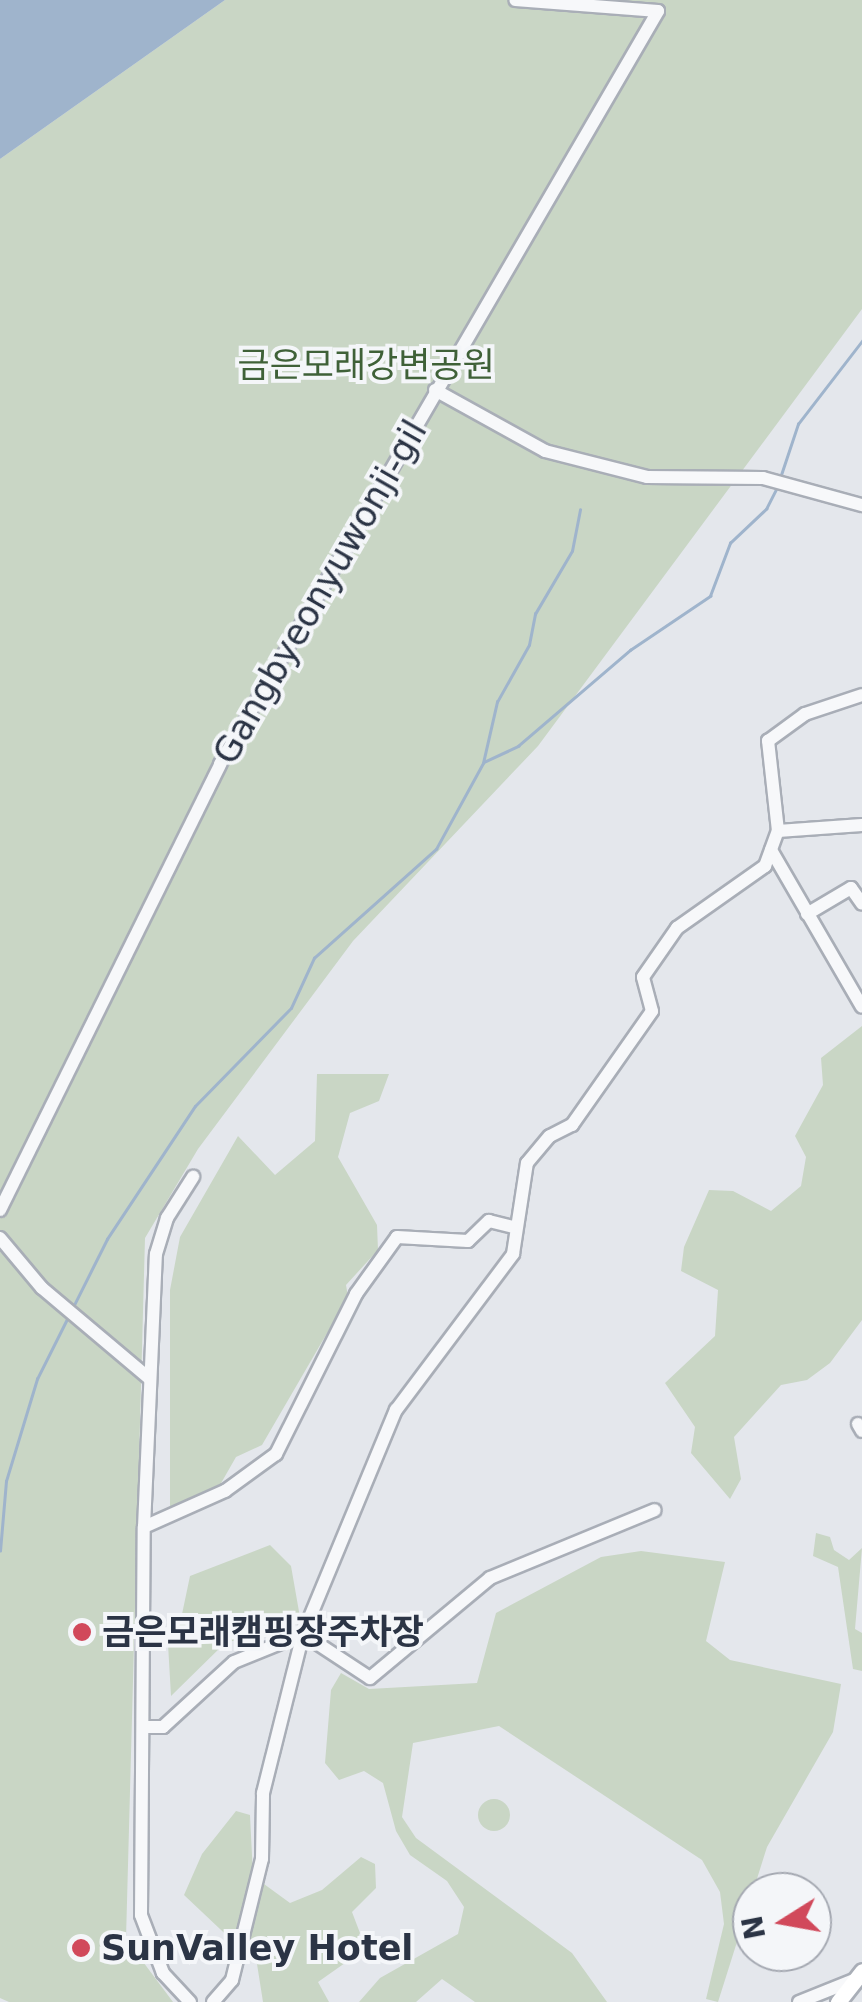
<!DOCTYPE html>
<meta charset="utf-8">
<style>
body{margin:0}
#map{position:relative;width:862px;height:2002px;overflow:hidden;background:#e4e7ec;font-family:"DejaVu Sans","Noto Sans KR",sans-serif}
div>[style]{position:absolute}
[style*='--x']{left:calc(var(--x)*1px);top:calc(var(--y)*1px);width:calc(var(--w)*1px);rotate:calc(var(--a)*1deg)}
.green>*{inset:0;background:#c9d6c5}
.round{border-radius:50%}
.water>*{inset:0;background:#9fb4cc}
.stream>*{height:2.5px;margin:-1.25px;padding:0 1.25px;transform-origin:1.25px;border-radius:1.25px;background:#9fb4cc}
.roads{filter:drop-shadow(2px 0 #a9aeb7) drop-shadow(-2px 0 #a9aeb7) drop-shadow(0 2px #a9aeb7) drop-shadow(0 -2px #a9aeb7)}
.minor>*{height:12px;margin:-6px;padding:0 6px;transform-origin:6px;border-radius:6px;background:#f7f8fa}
.major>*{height:15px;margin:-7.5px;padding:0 7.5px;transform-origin:7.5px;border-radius:7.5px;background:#fff}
.dots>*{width:28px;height:28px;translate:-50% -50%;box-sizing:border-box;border:5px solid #f4f6f9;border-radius:50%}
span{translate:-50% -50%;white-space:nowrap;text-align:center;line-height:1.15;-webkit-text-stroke:8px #f4f6f9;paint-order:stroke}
.park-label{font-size:35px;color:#3f6138}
.street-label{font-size:35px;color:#2b3445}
.poi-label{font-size:35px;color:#2b3445;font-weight:700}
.left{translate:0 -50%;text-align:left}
.north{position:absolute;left:732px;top:1872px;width:100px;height:100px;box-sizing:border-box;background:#f4f6f9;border:2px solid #a4a8b1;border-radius:50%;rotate:259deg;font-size:28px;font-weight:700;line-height:40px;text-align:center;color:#2b3445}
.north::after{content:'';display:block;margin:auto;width:35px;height:45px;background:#d1495b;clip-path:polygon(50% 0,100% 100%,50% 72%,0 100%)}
</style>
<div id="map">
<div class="green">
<div style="clip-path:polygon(225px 0,862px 0,862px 309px,538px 746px,353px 941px,198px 1149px,145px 1238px,126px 1939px,173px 2002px,9px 2002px,0 1998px,0 159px)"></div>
<div style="clip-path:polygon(862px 1026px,862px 1320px,830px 1363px,807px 1380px,781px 1385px,734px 1437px,741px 1479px,730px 1499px,691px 1453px,695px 1427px,665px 1383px,715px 1336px,718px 1290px,681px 1271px,684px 1247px,709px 1190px,733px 1191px,771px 1211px,801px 1186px,806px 1157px,795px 1136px,823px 1085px,821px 1058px)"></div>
<div style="clip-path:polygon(317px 1074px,389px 1074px,379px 1101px,350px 1113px,338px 1157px,377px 1225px,378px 1250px,346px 1285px,348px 1297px,262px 1445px,236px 1457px,220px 1485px,170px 1508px,170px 1290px,180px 1237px,238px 1136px,275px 1175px,315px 1141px)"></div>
<div style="clip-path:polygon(816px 1533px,830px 1537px,834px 1550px,849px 1560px,862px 1548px,855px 1629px,862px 1633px,862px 1671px,853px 1669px,838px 1567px,813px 1556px)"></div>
<div style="clip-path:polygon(270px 1545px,291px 1566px,301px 1623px,225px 1643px,171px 1696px,168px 1644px,177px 1638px,190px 1576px)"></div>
<div style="clip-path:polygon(641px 1551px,725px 1562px,706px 1641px,730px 1660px,841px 1684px,833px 1732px,767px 1847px,718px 2002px,706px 1999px,724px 1924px,720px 1892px,702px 1860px,499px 1726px,413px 1743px,402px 1817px,416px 1838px,572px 1953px,607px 2002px,475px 2002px,442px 1979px,416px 2002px,359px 2002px,380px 1978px,458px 1934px,464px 1907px,447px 1881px,410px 1855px,396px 1831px,383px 1783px,364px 1771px,339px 1780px,325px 1763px,331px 1690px,341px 1673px,369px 1689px,477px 1683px,496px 1613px,601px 1557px)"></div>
<div class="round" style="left:478px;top:1799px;width:32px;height:32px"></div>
<div style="clip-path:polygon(236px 1811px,250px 1815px,253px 1876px,290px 1903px,322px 1890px,361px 1857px,375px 1864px,376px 1888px,352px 1912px,360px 1933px,345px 1963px,318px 1982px,329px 2002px,263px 2002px,257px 1964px,184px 1895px,202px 1854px)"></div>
</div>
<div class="water">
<div style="clip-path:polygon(0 0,225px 0,0 159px)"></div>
</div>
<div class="stream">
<div style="--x:781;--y:475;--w:54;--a:-71.6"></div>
<div style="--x:798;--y:424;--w:105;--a:-52.4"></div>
<div style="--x:484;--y:762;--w:38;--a:-25"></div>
<div style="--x:518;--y:746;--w:148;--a:-40.6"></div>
<div style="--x:630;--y:650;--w:97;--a:-34"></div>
<div style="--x:710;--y:596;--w:57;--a:-69.3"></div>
<div style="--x:730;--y:543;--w:50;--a:-43.4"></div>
<div style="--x:766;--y:509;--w:25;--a:-63"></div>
<div style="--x:73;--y:1307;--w:76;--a:-63.4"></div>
<div style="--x:107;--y:1239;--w:159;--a:-56.5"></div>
<div style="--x:195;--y:1106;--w:137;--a:-45.6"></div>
<div style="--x:291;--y:1008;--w:55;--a:-65.3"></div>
<div style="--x:314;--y:958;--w:164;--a:-41.8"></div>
<div style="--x:436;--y:849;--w:98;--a:-61.3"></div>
<div style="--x:483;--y:763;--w:63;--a:-77.1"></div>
<div style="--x:497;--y:702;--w:65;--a:-60.7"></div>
<div style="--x:529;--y:645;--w:32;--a:-79"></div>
<div style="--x:535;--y:614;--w:73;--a:-59.6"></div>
<div style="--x:572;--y:551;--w:42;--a:-79"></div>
<div style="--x:0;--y:1551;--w:70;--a:-85.1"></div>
<div style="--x:6;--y:1481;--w:107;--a:-73.1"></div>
<div style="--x:37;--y:1379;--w:67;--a:-63.4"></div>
</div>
<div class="roads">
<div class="minor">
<div style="--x:435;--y:390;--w:126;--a:29"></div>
<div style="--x:545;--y:451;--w:105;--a:14.3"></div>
<div style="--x:647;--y:477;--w:116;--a:0.5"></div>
<div style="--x:763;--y:478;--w:103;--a:15.3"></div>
<div style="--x:778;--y:831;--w:84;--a:-4.1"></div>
<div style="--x:771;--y:850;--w:181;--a:59.9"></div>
<div style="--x:807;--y:914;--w:51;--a:-30.6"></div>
<div style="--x:851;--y:888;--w:19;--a:55"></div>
<div style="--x:0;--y:1210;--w:497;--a:-63.7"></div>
<div style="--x:220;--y:764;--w:871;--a:-59.81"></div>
<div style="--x:658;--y:11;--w:143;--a:-175.6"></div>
<div style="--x:0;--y:1238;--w:65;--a:50"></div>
<div style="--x:42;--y:1288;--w:141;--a:40.1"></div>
<div style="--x:858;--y:1424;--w:8;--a:60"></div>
<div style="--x:144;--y:1527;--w:89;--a:-24"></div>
<div style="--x:225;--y:1491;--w:63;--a:-36"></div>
<div style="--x:276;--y:1454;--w:179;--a:-63.4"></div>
<div style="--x:356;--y:1294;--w:70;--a:-54.3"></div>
<div style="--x:397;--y:1237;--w:71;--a:3.2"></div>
<div style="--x:468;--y:1241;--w:29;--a:-44"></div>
<div style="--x:489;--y:1221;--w:25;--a:14"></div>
<div style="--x:144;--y:1727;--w:19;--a:0"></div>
<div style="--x:163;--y:1727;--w:96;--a:-42.5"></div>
<div style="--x:234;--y:1662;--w:74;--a:-22.1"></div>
<div style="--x:303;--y:1634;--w:80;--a:33.3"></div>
<div style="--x:370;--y:1678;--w:156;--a:-39.8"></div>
<div style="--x:490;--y:1578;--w:178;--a:-22.4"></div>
<div style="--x:190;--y:2002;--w:40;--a:-133"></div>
<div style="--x:163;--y:1973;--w:62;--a:-110.8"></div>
<div style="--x:141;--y:1915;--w:388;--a:-89.6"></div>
<div style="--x:144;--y:1527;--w:273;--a:-87.5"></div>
<div style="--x:156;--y:1254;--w:38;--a:-73"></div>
<div style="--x:167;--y:1218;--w:49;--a:-57.6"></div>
<div style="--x:213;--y:2002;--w:29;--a:-49"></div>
<div style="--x:232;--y:1980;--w:125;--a:-76.1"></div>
<div style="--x:262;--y:1859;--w:66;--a:-89.1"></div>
<div style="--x:263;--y:1793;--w:164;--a:-75.9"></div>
<div style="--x:303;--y:1634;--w:243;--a:-67.5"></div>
<div style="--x:396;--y:1410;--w:195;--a:-53.1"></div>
<div style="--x:513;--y:1254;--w:92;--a:-81.3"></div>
<div style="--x:527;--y:1163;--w:35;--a:-50"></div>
<div style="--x:550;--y:1136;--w:25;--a:-27"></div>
<div style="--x:572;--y:1125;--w:139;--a:-54.9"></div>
<div style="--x:652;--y:1011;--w:35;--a:-105"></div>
<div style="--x:643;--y:977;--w:60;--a:-55.2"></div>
<div style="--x:677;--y:928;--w:108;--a:-35.2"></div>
<div style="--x:765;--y:866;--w:37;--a:-70"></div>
<div style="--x:778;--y:831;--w:91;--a:-96.3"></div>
<div style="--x:768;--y:741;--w:46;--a:-36.1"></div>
<div style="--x:805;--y:714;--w:60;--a:-18.4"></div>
<div style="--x:799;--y:2002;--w:59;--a:-21.8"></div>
</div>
<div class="major">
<div style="--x:838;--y:2002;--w:39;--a:-52"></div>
</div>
</div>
<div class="dots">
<div style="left:82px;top:1632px;background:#d1495b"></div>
<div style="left:81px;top:1948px;background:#d1495b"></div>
</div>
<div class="park-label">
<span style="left:366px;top:365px">금은모래강변공원</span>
</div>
<div class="street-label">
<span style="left:320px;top:592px;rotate:-60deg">Gangbyeonyuwonji-gil</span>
</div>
<div class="poi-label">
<span class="left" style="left:102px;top:1632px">금은모래캠핑장주차장</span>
<span class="left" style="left:101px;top:1948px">SunValley Hotel</span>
</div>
<div class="north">N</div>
</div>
